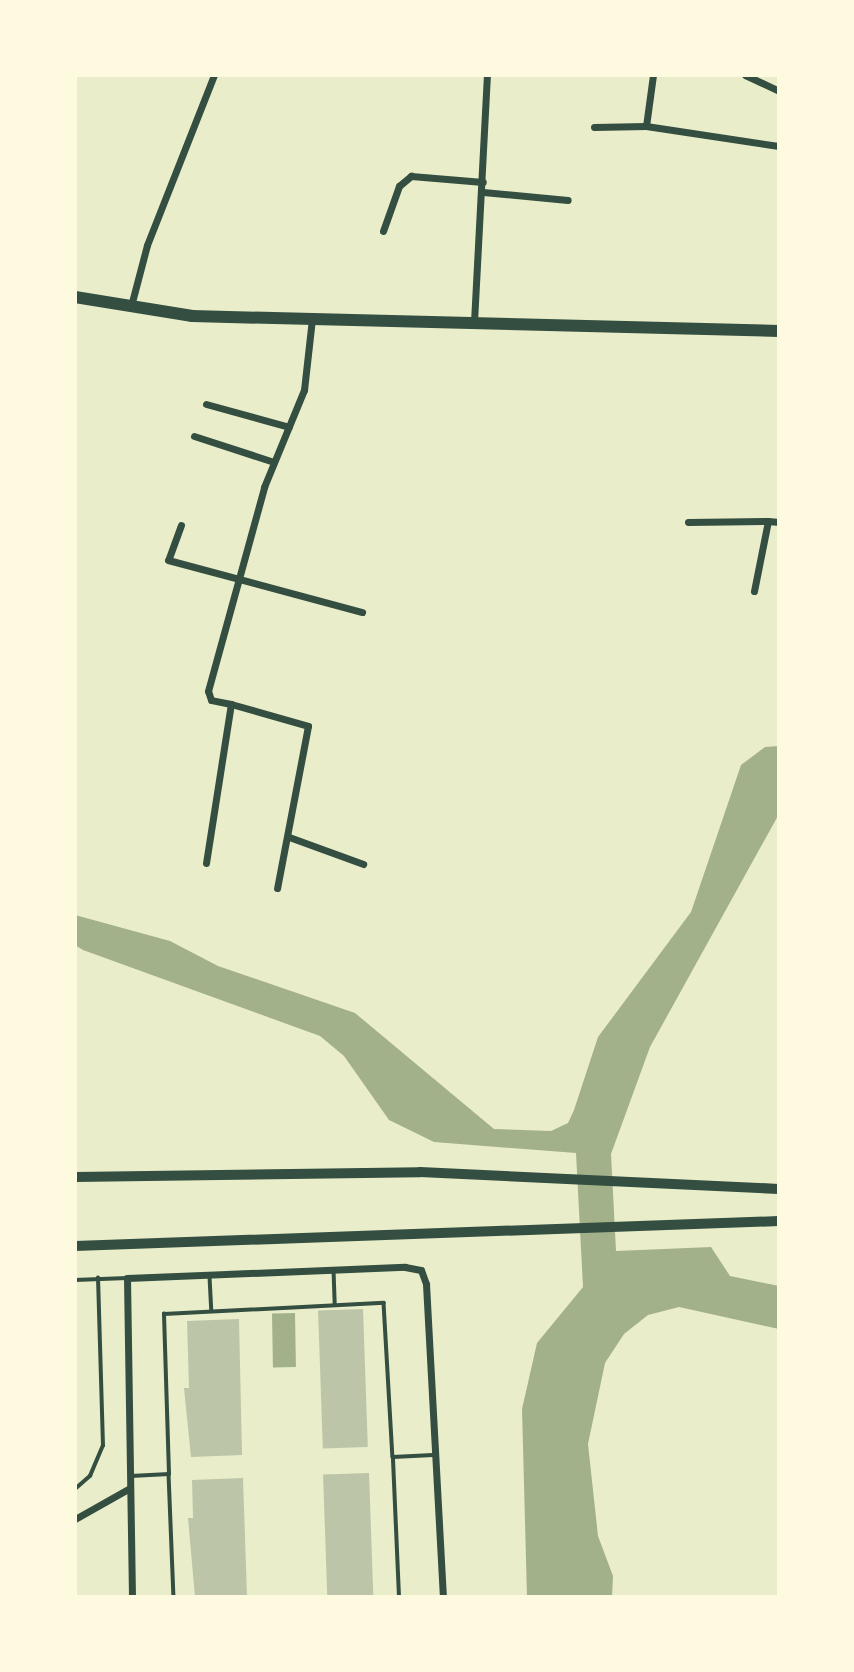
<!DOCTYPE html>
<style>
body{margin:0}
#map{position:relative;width:854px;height:1672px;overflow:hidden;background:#e9edc9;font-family:"Nunito Sans",sans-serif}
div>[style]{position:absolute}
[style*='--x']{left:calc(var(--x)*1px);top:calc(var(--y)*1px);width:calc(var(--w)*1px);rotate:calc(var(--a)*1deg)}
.water>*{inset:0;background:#a3b18a;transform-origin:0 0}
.building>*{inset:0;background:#bcc5a7;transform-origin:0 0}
.service>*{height:3.5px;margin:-1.75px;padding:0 1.75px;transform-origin:1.75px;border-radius:1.75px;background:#344e41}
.minor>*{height:7px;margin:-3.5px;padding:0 3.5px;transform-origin:3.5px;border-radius:3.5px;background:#344e41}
.secondary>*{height:10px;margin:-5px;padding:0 5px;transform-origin:5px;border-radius:5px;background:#344e41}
.trunk>*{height:12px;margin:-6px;padding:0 6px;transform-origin:6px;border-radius:6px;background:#344e41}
span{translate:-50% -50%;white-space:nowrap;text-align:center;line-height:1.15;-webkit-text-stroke:5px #fefae0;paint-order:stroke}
.frame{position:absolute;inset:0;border:77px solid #fefae0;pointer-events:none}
</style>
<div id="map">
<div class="water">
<div style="clip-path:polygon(779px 746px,779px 814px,650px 1047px,611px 1154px,616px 1251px,711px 1247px,730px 1276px,779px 1286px,779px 1329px,679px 1307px,648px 1315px,624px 1334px,605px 1363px,588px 1444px,598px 1536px,613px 1576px,612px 1597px,527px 1597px,522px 1409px,537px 1343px,583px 1287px,576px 1153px,434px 1142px,389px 1120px,344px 1056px,320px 1036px,83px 950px,75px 945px,75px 915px,170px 941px,218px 966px,355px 1013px,494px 1129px,551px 1131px,568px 1123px,574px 1110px,598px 1037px,691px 912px,741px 765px,765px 747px)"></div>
<div style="left:295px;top:1313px;width:54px;height:23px;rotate:89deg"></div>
</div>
<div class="building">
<div style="left:363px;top:1309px;width:138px;height:45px;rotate:88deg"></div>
<div style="clip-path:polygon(239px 1319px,242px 1455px,191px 1457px,184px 1388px,189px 1388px,187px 1321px)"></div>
<div style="left:369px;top:1473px;width:124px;height:46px;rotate:88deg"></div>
<div style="clip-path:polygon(243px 1478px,247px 1597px,195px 1597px,188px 1518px,193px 1518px,192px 1480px)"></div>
</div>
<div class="service">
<div style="--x:334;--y:1270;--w:35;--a:88"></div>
<div style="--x:210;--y:1277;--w:34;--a:87"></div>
<div style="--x:75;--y:1280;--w:52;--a:-2.2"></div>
<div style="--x:169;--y:1474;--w:123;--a:87.7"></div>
<div style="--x:131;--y:1476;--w:38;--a:-3"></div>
<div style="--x:169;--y:1474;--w:160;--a:-91.8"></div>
<div style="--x:164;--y:1314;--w:220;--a:-2.9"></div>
<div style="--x:384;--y:1303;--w:154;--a:86.7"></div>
<div style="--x:75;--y:1489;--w:20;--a:-41"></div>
<div style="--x:90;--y:1476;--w:33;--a:-67"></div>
<div style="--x:103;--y:1446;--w:168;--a:-91.7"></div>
<div style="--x:399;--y:1597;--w:140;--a:-92.5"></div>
<div style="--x:393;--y:1457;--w:40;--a:-2.9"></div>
</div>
<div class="minor">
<div style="--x:745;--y:75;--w:38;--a:25"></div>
<div style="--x:646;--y:126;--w:134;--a:8.6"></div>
<div style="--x:594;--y:127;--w:52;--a:-1.1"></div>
<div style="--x:646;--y:126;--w:51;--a:-82.2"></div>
<div style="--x:483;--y:192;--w:85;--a:5.4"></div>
<div style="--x:383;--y:231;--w:48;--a:-70.4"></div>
<div style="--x:399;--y:186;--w:16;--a:-40"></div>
<div style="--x:411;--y:176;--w:72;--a:4.8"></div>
<div style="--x:131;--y:306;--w:63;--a:-75.3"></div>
<div style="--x:147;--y:245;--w:183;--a:-68.5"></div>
<div style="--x:474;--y:322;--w:247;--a:-87"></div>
<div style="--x:206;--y:404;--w:86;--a:15.5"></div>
<div style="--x:194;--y:436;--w:84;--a:18"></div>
<div style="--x:688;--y:522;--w:80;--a:-0.7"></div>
<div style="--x:181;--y:525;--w:37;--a:110"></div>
<div style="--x:168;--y:560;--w:201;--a:15"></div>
<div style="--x:754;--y:591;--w:71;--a:-78.7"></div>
<div style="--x:768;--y:521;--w:11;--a:5"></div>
<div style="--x:231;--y:704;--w:80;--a:15.9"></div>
<div style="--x:308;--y:726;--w:165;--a:100.8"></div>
<div style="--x:289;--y:837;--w:79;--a:20"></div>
<div style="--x:206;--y:863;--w:161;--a:-81.1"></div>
<div style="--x:231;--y:704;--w:20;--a:-169"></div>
<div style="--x:211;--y:700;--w:9;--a:-108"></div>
<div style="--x:208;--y:691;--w:212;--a:-74.6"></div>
<div style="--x:264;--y:487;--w:105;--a:-67.6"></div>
<div style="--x:304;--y:390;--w:71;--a:-83.6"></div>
<div style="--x:75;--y:1519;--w:63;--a:-29.4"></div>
<div style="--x:132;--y:1597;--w:319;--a:-90.9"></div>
<div style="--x:127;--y:1278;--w:278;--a:-2.3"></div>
<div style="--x:405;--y:1267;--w:16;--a:11"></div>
<div style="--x:421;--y:1270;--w:15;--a:70"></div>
<div style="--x:426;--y:1284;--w:313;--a:86.9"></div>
</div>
<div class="secondary">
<div style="--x:75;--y:1177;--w:345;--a:-0.8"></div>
<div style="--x:420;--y:1172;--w:359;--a:2.7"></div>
<div style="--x:75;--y:1246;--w:704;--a:-2.03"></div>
</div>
<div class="trunk">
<div style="--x:75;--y:297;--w:119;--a:9.2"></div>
<div style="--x:192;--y:316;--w:587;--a:1.46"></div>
</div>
<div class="frame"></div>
</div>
